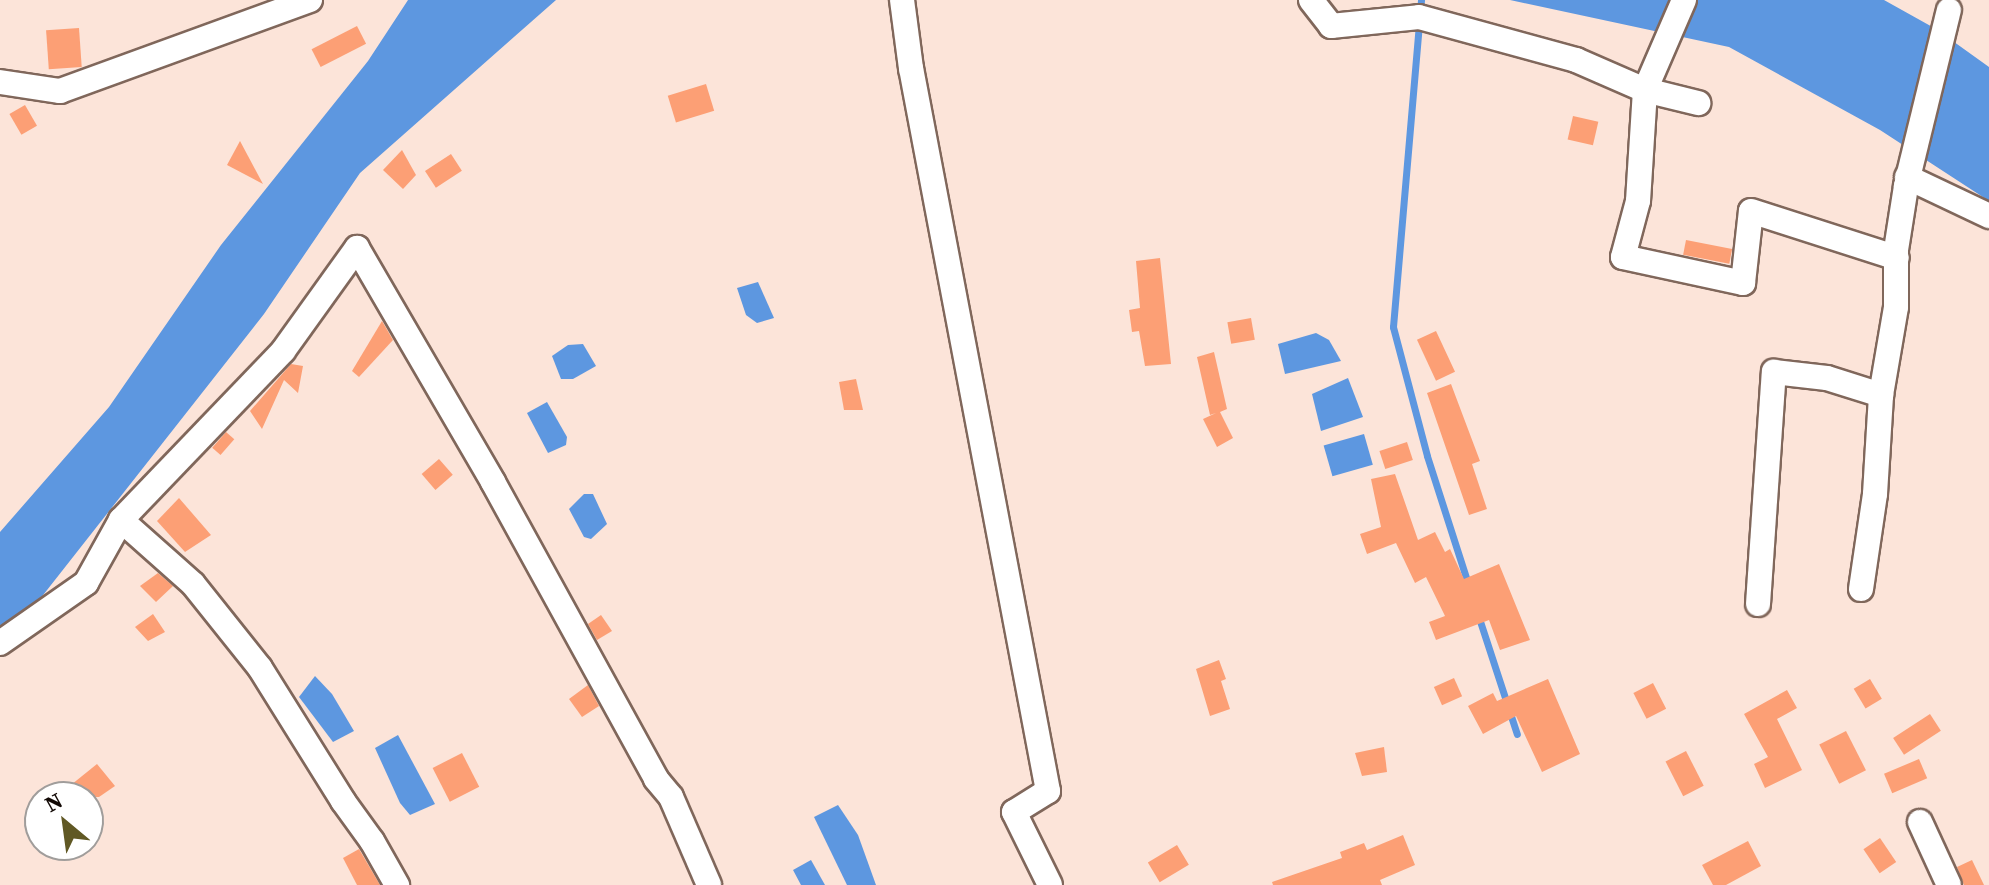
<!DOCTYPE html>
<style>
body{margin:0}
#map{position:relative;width:1989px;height:885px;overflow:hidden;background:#fce4d9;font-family:"Source Serif 4",serif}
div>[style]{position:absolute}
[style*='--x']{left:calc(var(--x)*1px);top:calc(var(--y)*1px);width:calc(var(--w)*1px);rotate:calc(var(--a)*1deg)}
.water>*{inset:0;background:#5d97e0;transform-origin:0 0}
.stream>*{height:7px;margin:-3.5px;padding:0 3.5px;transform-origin:3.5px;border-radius:3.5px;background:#5d97e0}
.building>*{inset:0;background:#fc9f75;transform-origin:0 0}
.roads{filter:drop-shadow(2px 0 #80675b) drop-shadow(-2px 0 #80675b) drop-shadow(0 2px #80675b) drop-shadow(0 -2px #80675b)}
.minor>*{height:24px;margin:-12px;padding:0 12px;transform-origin:12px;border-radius:12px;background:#fff}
span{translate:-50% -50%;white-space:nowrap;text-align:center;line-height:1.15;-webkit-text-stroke:7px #fff;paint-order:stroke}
.north{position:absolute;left:24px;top:781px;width:80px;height:80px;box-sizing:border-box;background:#fff;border:2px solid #a09d9b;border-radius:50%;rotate:331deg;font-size:22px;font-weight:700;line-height:32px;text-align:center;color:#120905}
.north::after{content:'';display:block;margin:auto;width:28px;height:36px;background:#605824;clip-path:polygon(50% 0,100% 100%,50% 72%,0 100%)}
</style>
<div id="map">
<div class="water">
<div style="clip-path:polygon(408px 0,556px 0,360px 173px,264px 314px,40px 599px,0 627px,0 532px,109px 407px,221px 245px,368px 61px)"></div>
<div style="clip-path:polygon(1510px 0,1884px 0,1936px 29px,1989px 67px,1989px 201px,1880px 130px,1729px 47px)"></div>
<div style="clip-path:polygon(758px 282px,774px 318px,757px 323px,746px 315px,737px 288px)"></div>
<div style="clip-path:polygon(1316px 333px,1329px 340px,1341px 361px,1285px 374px,1278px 344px)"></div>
<div style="clip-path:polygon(583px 344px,596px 366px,573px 379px,561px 379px,552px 356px,568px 345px)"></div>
<div style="clip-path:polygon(1348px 378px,1363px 417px,1321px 431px,1312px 394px)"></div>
<div style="clip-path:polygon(547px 402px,567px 437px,566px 445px,548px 453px,527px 413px)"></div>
<div style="left:1364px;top:434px;width:32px;height:42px;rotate:74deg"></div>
<div style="clip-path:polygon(584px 494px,593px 494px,607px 524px,591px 539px,584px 537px,569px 509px)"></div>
<div style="clip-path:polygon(315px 676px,332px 694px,354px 731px,333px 742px,299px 697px)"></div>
<div style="clip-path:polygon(398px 735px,435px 804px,410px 815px,400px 803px,375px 748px)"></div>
<div style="clip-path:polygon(838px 805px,858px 835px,876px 885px,847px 885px,814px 817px)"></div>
<div style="clip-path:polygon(811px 860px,825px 885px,801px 885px,793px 870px)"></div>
</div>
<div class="stream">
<div style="--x:1421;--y:0;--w:328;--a:94.9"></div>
<div style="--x:1393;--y:327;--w:133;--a:75.2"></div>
<div style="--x:1427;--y:456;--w:134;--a:72.2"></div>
<div style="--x:1478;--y:615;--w:125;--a:71.9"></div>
</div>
<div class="building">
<div style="left:357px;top:26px;width:20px;height:51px;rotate:63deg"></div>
<div style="left:79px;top:28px;width:39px;height:33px;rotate:86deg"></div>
<div style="left:706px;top:84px;width:28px;height:40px;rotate:73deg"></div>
<div style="left:25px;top:105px;width:24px;height:18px;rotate:60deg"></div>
<div style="left:1573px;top:116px;width:26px;height:24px;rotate:13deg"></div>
<div style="clip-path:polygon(240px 141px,263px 184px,227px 165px)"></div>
<div style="clip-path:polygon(402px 150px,416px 175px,403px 189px,383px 170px)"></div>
<div style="left:451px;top:154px;width:20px;height:31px;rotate:57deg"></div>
<div style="left:1686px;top:240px;width:47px;height:15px;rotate:11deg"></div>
<div style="clip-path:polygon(1160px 258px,1171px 364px,1145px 366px,1139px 331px,1132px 332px,1129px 310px,1140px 308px,1136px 261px)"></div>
<div style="left:1251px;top:318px;width:22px;height:24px;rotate:80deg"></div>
<div style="clip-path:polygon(382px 321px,393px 340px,359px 377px,352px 371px)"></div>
<div style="left:1436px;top:331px;width:45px;height:21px;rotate:65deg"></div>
<div style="clip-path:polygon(1214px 352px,1227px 409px,1220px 412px,1233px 438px,1217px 447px,1203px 419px,1216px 413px,1210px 415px,1197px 357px)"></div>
<div style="clip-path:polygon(291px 364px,303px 366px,298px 393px,284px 380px,262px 429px,250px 411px)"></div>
<div style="clip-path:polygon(856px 379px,863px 410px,844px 410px,839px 382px)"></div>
<div style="clip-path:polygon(1451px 384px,1480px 461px,1472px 464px,1487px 509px,1469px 515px,1427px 393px)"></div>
<div style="left:226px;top:432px;width:11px;height:21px;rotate:41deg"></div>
<div style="left:1407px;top:442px;width:19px;height:29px;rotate:72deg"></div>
<div style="left:439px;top:459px;width:21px;height:23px;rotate:49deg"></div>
<div style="clip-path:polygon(1395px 474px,1418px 540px,1435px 532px,1445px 552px,1450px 549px,1464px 579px,1499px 564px,1530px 640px,1500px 650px,1489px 620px,1436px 640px,1429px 622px,1445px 616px,1426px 577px,1415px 583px,1396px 543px,1367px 554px,1360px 534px,1381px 527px,1371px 479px)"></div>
<div style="clip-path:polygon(179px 498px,211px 535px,185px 552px,157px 521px)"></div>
<div style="clip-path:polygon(158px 573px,173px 586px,156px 602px,140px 586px)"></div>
<div style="clip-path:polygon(153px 614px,165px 632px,148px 641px,135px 627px)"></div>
<div style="clip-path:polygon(601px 615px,612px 631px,597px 640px,588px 624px)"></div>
<div style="clip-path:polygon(1219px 660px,1226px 679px,1221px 681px,1230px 709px,1210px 716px,1196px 669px)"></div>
<div style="left:1454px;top:678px;width:20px;height:22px;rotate:66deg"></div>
<div style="clip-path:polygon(1548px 679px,1580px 754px,1542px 772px,1516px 716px,1483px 734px,1468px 706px,1493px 693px,1497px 701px)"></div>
<div style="left:1870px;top:679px;width:23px;height:19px;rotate:59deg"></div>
<div style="left:1653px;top:683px;width:29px;height:22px;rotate:63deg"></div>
<div style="clip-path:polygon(588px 685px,599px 706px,582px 717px,569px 699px)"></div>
<div style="clip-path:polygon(1787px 690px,1797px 708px,1777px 719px,1802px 770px,1765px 788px,1754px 764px,1768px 757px,1744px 714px)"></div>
<div style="left:1930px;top:714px;width:20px;height:44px;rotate:57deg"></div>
<div style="left:1846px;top:731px;width:44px;height:30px;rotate:63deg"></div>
<div style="clip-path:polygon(1384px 747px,1387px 772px,1362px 776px,1355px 753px)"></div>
<div style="left:1686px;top:751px;width:39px;height:23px;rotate:63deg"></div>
<div style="left:462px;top:753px;width:38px;height:33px;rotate:63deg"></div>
<div style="left:1919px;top:759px;width:21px;height:38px;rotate:67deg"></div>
<div style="clip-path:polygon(97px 764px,115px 786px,99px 797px,56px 797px)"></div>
<div style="clip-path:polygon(1403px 835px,1415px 865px,1380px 880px,1382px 885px,1273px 885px,1272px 882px,1342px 858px,1340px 852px,1364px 843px,1367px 850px)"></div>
<div style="left:1880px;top:838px;width:29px;height:20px;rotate:56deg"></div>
<div style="clip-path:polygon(1748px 841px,1761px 866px,1726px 885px,1713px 885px,1702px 865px)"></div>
<div style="left:1177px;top:845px;width:23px;height:34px;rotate:59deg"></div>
<div style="clip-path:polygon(359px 849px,380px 885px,357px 885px,343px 858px)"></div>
<div style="clip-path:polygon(1972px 860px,1984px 885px,1964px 885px,1957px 867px)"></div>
</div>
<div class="roads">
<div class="minor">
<div style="--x:902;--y:0;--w:69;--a:82.5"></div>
<div style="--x:911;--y:68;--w:736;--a:79.27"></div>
<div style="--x:1048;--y:791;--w:40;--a:148"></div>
<div style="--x:1014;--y:812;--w:81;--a:63.7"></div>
<div style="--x:1311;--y:0;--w:33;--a:52"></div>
<div style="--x:1331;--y:26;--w:88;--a:-5.8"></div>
<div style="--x:1419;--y:17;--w:163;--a:15.3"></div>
<div style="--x:1576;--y:60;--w:75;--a:23.5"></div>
<div style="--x:1645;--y:90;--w:55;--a:13.8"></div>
<div style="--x:1684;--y:0;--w:98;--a:113.4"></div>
<div style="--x:1645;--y:90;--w:111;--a:93.6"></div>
<div style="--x:1638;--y:201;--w:58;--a:105"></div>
<div style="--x:1623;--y:257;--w:123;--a:12.2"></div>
<div style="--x:1743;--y:283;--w:72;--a:-83.7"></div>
<div style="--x:1751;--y:211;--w:153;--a:17.8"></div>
<div style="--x:0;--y:82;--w:61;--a:8.5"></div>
<div style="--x:60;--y:91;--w:266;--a:-20"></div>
<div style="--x:1907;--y:177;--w:91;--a:25.4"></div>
<div style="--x:121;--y:520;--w:96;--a:41.6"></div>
<div style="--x:193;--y:584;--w:107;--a:51.4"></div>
<div style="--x:260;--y:668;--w:157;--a:58"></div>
<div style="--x:343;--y:801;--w:49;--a:54.1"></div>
<div style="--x:372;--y:841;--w:51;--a:60.4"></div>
<div style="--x:1861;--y:589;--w:96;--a:-81.6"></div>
<div style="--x:1875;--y:494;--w:99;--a:-86.5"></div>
<div style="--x:1881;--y:395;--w:89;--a:-80.3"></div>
<div style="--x:1896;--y:307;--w:57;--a:-90"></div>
<div style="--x:1896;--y:250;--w:65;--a:-81.1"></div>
<div style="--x:1906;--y:186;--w:181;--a:-76.3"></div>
<div style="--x:1758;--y:604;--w:233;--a:-86.1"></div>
<div style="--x:1774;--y:372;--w:53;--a:6.5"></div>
<div style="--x:1827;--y:378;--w:57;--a:17.5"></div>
<div style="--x:0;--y:643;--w:105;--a:-34.9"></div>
<div style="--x:86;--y:583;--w:72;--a:-60.9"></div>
<div style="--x:121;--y:520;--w:234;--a:-46.2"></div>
<div style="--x:283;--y:351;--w:127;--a:-54.3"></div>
<div style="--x:357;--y:248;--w:271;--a:59.8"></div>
<div style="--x:493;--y:482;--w:339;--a:61.2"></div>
<div style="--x:656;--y:779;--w:23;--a:50"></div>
<div style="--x:671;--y:797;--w:96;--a:66.6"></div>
<div style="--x:1920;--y:822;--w:69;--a:65.3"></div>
</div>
</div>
<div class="north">N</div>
</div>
